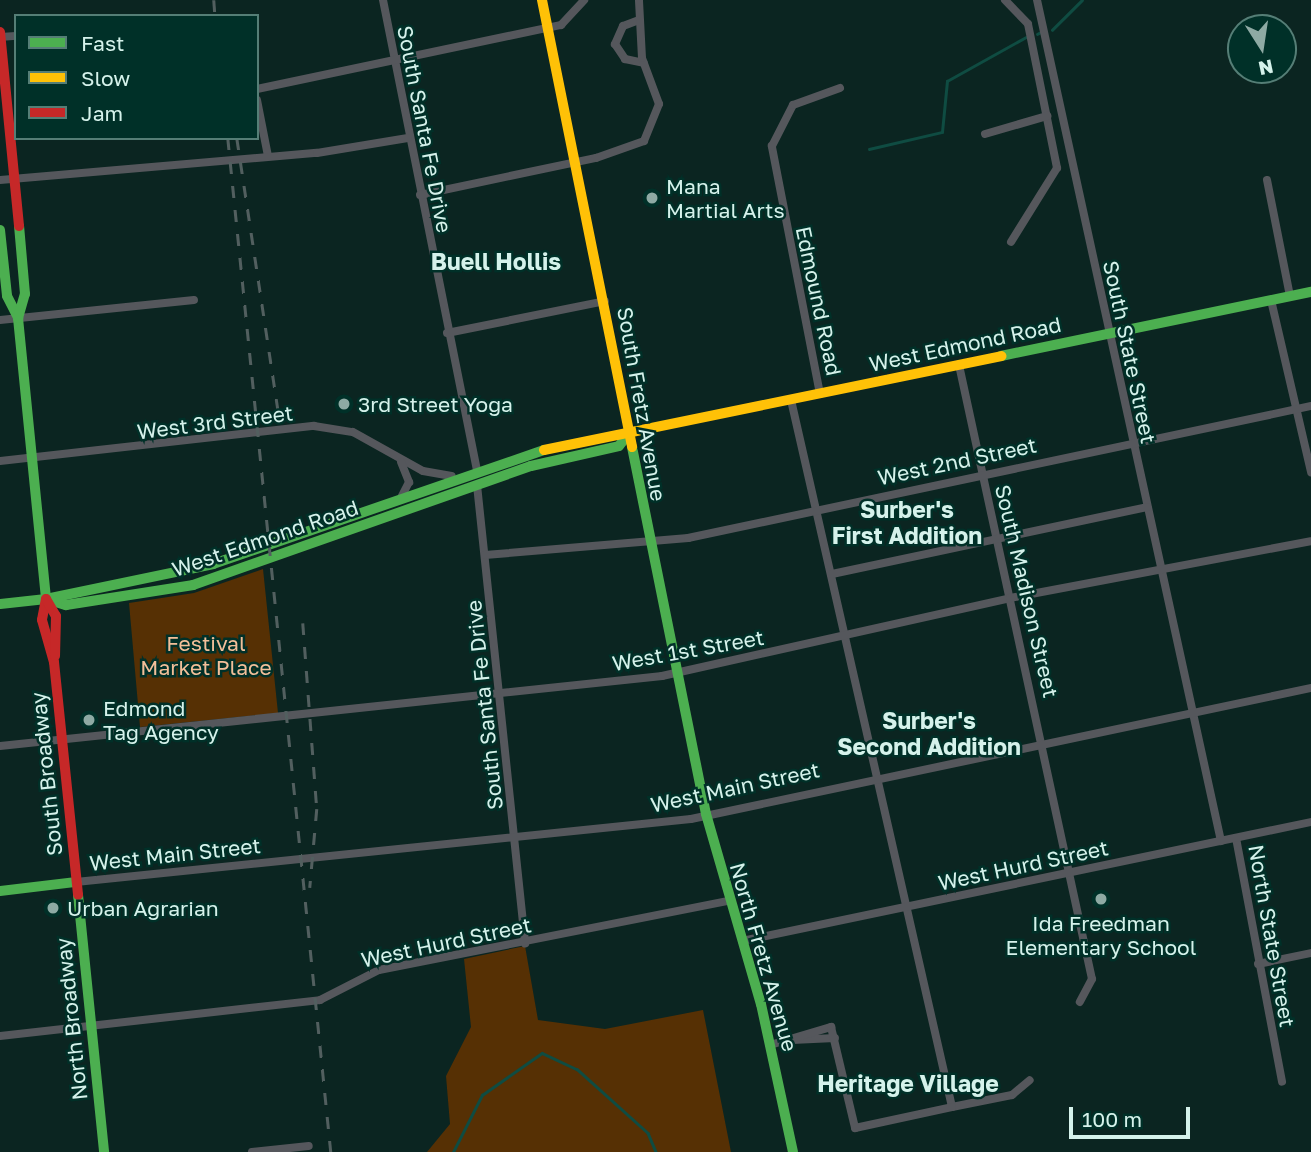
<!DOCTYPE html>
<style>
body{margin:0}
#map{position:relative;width:1311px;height:1152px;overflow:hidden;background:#0b2521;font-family:"Golos Text",sans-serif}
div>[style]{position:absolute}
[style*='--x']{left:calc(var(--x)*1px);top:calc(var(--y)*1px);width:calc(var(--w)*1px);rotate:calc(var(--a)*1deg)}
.green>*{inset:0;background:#563004}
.stream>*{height:2.5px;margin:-1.25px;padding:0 1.25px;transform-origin:1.25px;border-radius:1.25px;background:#0f4c42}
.street>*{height:8px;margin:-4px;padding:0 4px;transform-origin:4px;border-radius:4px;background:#55575c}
.fast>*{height:10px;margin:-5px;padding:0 5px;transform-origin:5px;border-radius:5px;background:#4caf50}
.slow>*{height:10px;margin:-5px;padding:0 5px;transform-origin:5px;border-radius:5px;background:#ffc107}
.jam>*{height:10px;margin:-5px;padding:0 5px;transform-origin:5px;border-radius:5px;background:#c62828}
.rail>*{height:2.5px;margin-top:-1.25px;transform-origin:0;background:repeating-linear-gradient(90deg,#525f5f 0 12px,transparent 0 24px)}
.dots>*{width:19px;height:19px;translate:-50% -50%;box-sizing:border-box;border:4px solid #003028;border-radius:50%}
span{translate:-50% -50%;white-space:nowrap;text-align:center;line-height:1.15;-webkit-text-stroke:5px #003028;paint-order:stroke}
.street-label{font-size:21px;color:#d5f2eb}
.poi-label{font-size:21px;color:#d5f2eb}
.left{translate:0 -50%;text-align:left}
.park-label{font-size:21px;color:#f2bf99}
.neighbourhood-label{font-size:23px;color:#d5f2eb;font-weight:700}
.legend{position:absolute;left:14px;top:14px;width:245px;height:126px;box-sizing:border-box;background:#003028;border:2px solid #557e76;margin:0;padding:9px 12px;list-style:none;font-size:21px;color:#d5f2eb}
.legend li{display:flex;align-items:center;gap:14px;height:35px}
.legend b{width:35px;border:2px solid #557e76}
.north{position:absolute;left:1227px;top:14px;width:70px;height:70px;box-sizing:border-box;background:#003028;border:2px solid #557e76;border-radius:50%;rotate:168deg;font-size:19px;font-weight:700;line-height:28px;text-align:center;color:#d5f2eb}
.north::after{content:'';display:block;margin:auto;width:24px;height:32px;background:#8eaaa4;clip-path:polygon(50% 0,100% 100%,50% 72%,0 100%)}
.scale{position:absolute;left:1069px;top:1107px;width:121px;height:32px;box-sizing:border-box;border:4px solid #d5f2eb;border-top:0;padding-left:9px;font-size:21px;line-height:24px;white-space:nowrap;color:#d5f2eb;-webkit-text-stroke:5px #003028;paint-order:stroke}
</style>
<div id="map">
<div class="green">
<div style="clip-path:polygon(263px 569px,278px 713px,140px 727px,129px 603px,194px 593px)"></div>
<div style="clip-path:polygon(525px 946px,538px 1020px,605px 1029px,703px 1010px,731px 1152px,427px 1152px,450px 1124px,446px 1076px,471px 1027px,464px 959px)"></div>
</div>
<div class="stream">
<div style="--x:1052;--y:30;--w:42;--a:-45"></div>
<div style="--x:1037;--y:34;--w:2;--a:-27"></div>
<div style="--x:869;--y:149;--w:75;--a:-13.1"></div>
<div style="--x:942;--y:132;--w:51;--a:-84.4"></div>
<div style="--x:947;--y:81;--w:90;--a:-29.1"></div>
<div style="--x:453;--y:1152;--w:64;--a:-63"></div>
<div style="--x:482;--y:1095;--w:73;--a:-35"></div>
<div style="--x:542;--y:1053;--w:38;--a:25"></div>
<div style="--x:577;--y:1069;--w:96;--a:42"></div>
<div style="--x:648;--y:1133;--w:21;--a:67"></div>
</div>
<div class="street">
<div style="--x:383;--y:0;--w:478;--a:78.7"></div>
<div style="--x:1005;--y:0;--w:33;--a:46"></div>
<div style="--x:1028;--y:24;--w:147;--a:78.6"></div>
<div style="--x:1057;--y:168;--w:87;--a:121.9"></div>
<div style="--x:1037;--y:0;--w:861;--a:77.66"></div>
<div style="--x:639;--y:20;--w:17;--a:159"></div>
<div style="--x:623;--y:26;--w:20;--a:114"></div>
<div style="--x:615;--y:44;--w:18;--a:56"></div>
<div style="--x:625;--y:59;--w:19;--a:12"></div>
<div style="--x:0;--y:37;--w:16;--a:-4"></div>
<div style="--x:257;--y:89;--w:311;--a:-11.9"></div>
<div style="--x:561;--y:25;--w:34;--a:-47"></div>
<div style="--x:257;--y:100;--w:57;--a:78.9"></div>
<div style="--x:985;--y:134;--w:65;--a:-16.2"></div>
<div style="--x:0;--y:180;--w:318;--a:-4.9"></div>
<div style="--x:317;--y:153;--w:92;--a:-9.4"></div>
<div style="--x:1267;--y:180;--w:118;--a:78.8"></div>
<div style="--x:420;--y:195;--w:180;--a:-11.9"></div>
<div style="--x:596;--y:158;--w:51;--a:-19.5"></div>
<div style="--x:644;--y:141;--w:40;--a:-68"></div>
<div style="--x:659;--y:104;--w:49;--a:-110.3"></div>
<div style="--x:642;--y:58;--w:58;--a:-93"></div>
<div style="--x:1271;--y:300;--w:177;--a:76.9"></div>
<div style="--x:0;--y:320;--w:195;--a:-5.9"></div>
<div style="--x:447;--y:333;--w:161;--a:-11.4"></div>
<div style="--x:959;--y:365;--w:628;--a:77.78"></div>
<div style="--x:1092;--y:979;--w:26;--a:118"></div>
<div style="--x:820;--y:394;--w:253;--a:-101"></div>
<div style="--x:772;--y:146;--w:46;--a:-62.9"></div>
<div style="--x:793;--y:105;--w:50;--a:-19.9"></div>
<div style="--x:791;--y:400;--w:725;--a:77.17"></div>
<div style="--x:952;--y:1107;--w:61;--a:-11.3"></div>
<div style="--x:1012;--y:1095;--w:23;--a:-40"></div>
<div style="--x:0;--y:461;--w:316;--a:-6.4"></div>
<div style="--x:314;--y:426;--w:39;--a:9"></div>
<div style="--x:353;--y:432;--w:80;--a:29.1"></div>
<div style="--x:423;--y:471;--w:29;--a:10"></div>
<div style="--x:401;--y:462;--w:22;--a:68"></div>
<div style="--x:409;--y:482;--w:16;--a:117"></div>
<div style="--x:477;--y:485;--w:461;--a:84"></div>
<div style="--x:485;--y:555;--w:204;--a:-4.8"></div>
<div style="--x:688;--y:538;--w:637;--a:-11.96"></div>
<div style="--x:832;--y:574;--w:322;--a:-12"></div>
<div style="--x:0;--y:746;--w:666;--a:-6.04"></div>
<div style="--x:662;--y:676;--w:357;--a:-12.6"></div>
<div style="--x:1010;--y:598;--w:306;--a:-10.7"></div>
<div style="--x:1236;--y:838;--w:248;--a:79.3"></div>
<div style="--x:76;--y:882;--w:618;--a:-5.85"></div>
<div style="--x:691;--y:819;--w:634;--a:-11.93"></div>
<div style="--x:742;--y:941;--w:581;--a:-11.81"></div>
<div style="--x:1258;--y:964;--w:54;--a:-11.7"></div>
<div style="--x:0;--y:1036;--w:322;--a:-6.4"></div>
<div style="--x:320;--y:1000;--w:66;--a:-27"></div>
<div style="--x:379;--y:970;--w:356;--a:-11.2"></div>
<div style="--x:792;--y:1040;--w:43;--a:-2.7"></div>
<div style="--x:770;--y:1045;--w:64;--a:-16.4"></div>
<div style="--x:831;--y:1027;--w:104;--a:76.6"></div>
<div style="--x:855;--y:1128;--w:99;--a:-12.2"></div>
<div style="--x:252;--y:1152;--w:57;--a:-6"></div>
</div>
<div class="fast">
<div style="--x:0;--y:230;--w:66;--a:83.9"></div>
<div style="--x:7;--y:296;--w:25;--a:63"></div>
<div style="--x:18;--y:318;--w:282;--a:84.3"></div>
<div style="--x:46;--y:599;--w:46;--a:173.8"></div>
<div style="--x:18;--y:318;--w:25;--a:-74"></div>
<div style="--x:25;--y:294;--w:68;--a:-95"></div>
<div style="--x:1001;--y:356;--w:317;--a:-11.7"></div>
<div style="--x:632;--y:447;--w:374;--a:78.6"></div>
<div style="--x:706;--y:814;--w:198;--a:73.9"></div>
<div style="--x:761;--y:1004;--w:151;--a:77.8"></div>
<div style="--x:46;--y:599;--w:171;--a:-11.8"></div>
<div style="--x:213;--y:564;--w:350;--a:-19"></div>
<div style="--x:46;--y:599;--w:21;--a:17"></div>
<div style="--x:66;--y:605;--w:129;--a:-8.9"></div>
<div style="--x:193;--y:585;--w:358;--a:-19.4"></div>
<div style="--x:531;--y:466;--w:90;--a:-12.8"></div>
<div style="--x:619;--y:446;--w:11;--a:-52"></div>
<div style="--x:0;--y:891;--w:77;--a:-6.8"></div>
<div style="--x:78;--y:895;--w:258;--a:84.2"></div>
</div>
<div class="slow">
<div style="--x:542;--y:0;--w:456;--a:78.6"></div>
<div style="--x:544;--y:450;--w:467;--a:-11.6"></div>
</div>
<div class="jam">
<div style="--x:0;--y:32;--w:195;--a:84.4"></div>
<div style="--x:46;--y:599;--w:21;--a:101"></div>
<div style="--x:42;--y:620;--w:44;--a:74.1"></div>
<div style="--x:54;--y:662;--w:234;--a:84.1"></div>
<div style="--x:46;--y:599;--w:20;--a:60"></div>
<div style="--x:56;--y:616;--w:40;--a:91.4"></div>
</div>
<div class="rail">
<div style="--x:214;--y:0;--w:16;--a:86"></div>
<div style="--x:228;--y:138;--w:1019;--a:84.2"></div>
<div style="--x:237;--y:138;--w:280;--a:81.4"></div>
<div style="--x:303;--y:623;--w:187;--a:85.7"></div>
<div style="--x:317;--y:809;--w:79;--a:95.1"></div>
</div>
<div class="dots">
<div style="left:652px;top:198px;background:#8eaaa4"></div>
<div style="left:344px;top:404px;background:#8eaaa4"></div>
<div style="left:89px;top:720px;background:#8eaaa4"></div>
<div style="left:1101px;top:899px;background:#8eaaa4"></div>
<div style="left:53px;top:908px;background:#8eaaa4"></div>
</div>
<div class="street-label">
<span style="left:425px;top:129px;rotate:79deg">South Santa Fe Drive</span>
<span style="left:819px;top:301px;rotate:78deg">Edmound Road</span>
<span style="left:965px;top:344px;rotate:-12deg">West Edmond Road</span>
<span style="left:1130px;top:352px;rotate:78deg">South State Street</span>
<span style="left:642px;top:404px;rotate:80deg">South Fretz Avenue</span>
<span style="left:215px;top:422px;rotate:-7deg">West 3rd Street</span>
<span style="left:957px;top:461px;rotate:-12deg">West 2nd Street</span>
<span style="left:265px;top:538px;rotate:-19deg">West Edmond Road</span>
<span style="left:1027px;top:591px;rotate:77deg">South Madison Street</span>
<span style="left:688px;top:650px;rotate:-10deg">West 1st Street</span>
<span style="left:484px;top:705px;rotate:-96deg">South Santa Fe Drive</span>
<span style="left:46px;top:774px;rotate:-96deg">South Broadway</span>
<span style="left:735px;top:787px;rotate:-12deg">West Main Street</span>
<span style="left:175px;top:854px;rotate:-6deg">West Main Street</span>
<span style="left:1023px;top:865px;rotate:-12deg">West Hurd Street</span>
<span style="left:1272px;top:936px;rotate:80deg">North State Street</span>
<span style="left:446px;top:942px;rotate:-12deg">West Hurd Street</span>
<span style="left:764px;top:957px;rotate:74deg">North Fretz Avenue</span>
<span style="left:71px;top:1019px;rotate:-96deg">North Broadway</span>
</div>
<div class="poi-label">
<span class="left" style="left:666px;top:198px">Mana<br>Martial Arts</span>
<span class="left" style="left:358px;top:404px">3rd Street Yoga</span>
<span class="left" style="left:103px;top:720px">Edmond<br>Tag Agency</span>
<span class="left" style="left:67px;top:908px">Urban Agrarian</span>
<span style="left:1101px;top:935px">Ida Freedman<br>Elementary School</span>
</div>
<div class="park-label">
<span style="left:206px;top:655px">Festival<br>Market Place</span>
</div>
<div class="neighbourhood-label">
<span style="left:496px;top:261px">Buell Hollis</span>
<span style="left:907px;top:522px">Surber's<br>First Addition</span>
<span style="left:929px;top:733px">Surber's<br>Second Addition</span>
<span style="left:908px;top:1083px">Heritage Village</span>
</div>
<ul class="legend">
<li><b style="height:9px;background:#4caf50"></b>Fast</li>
<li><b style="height:9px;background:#ffc107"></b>Slow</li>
<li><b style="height:9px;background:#c62828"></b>Jam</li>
</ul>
<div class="north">N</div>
<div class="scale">100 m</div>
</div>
